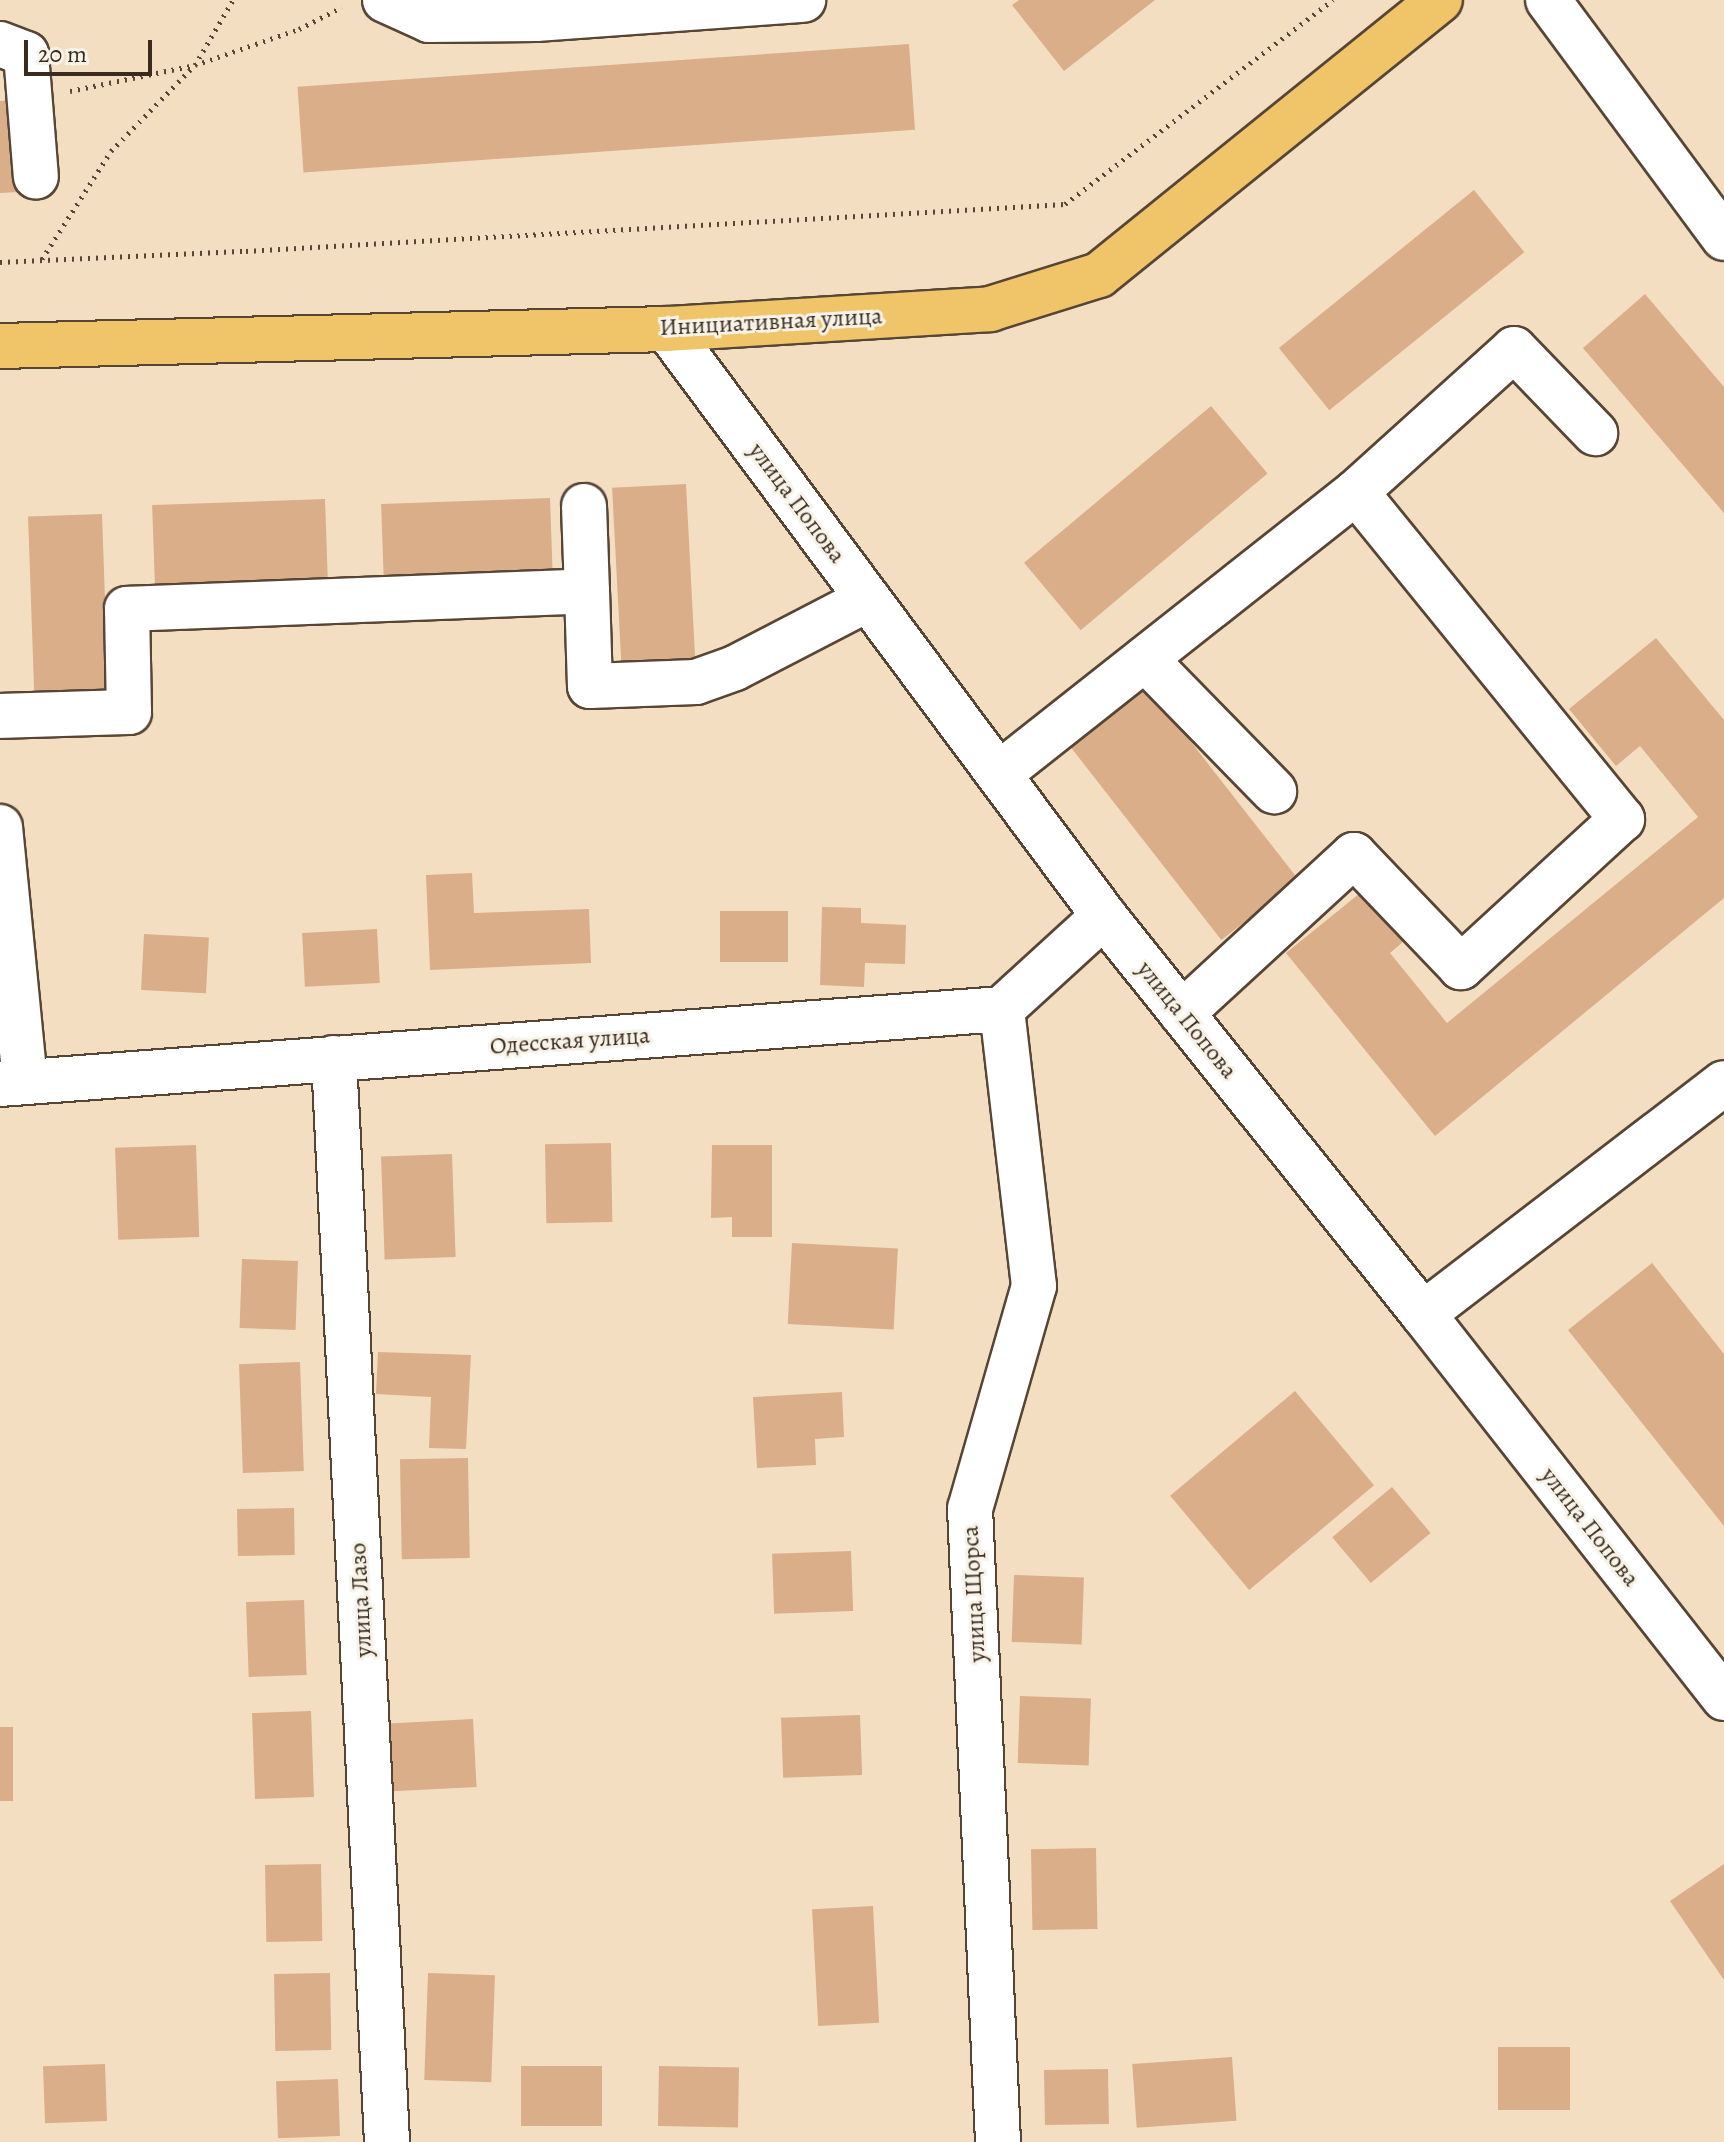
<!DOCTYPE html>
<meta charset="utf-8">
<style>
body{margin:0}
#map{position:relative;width:1724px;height:2142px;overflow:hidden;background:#f4dec1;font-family:Alegreya,serif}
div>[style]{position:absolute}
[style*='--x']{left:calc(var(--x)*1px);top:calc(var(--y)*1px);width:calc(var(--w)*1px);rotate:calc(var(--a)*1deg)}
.building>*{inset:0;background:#daae88;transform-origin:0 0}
.path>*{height:5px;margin-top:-2.5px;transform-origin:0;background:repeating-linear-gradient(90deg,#574536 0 2px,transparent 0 8px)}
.roads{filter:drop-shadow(2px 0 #574536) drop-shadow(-2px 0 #574536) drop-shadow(0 2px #574536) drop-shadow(0 -2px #574536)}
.minor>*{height:44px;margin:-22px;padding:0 22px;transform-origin:22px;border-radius:22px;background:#fff}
.major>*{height:44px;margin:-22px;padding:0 22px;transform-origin:22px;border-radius:22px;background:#f0c469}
span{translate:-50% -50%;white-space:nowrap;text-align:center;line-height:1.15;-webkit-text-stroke:6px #f7f3e8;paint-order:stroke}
.street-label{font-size:24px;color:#3b2a1e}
.scale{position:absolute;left:24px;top:40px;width:128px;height:36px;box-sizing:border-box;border:4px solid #3b2a1e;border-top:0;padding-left:10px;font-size:24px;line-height:28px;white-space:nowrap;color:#3b2a1e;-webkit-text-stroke:6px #f7f3e8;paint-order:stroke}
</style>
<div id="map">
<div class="building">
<div style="clip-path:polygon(1019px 0,1155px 0,1064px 71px,1012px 5px)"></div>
<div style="left:909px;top:44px;width:86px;height:613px;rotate:86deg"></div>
<div style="clip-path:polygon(14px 100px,19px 192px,0 193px,0 101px)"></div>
<div style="left:1474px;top:190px;width:80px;height:251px;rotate:51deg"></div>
<div style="clip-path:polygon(1645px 294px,1724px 387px,1724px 513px,1583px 348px)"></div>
<div style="left:1211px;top:406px;width:88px;height:244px;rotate:50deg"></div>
<div style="left:686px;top:484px;width:181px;height:74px;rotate:87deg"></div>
<div style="left:550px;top:498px;width:80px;height:169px;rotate:88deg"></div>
<div style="left:325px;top:499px;width:80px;height:173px;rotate:88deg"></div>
<div style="left:102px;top:514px;width:179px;height:74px;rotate:88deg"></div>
<div style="clip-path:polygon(1656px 638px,1724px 720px,1724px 898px,1435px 1136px,1286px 953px,1370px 885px,1411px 935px,1390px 953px,1447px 1023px,1698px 817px,1640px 746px,1616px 766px,1569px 709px)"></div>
<div style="left:1141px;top:678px;width:256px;height:98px;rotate:52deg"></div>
<div style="clip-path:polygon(472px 873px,474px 913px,589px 909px,591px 963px,430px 970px,426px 875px)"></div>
<div style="clip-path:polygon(822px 907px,861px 908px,861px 923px,906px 925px,905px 964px,865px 963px,864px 987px,820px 985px)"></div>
<div style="left:720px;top:911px;width:68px;height:51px"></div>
<div style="left:377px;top:929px;width:54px;height:75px;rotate:87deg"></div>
<div style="left:144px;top:934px;width:65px;height:56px;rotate:3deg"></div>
<div style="left:611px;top:1143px;width:79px;height:66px;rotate:89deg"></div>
<div style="left:196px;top:1145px;width:92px;height:81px;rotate:88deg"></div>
<div style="clip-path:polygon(712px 1145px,772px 1145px,772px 1237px,732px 1237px,732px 1217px,711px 1218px)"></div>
<div style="left:452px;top:1154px;width:103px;height:71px;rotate:88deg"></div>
<div style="left:792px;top:1243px;width:106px;height:81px;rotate:3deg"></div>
<div style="left:242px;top:1259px;width:56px;height:69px;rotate:2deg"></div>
<div style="clip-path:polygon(1652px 1263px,1724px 1354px,1724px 1526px,1568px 1330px)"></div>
<div style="clip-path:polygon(378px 1352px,471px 1355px,466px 1449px,429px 1448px,431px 1397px,376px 1394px)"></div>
<div style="left:300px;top:1362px;width:109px;height:61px;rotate:88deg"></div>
<div style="left:1295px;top:1391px;width:123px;height:163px;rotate:50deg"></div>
<div style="clip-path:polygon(842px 1392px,844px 1437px,815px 1439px,816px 1465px,757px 1468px,753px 1397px)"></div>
<div style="left:468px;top:1458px;width:100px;height:68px;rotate:89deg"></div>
<div style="left:1392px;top:1487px;width:60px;height:78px;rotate:50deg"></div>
<div style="left:294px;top:1508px;width:47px;height:57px;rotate:89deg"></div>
<div style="left:851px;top:1551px;width:60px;height:79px;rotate:88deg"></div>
<div style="left:1014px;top:1575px;width:70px;height:67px;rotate:2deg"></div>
<div style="left:304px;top:1600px;width:75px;height:58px;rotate:88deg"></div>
<div style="left:1020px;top:1696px;width:71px;height:67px;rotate:2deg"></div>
<div style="left:311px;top:1711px;width:86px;height:59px;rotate:88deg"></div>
<div style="left:860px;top:1715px;width:60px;height:79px;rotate:88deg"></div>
<div style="left:473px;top:1719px;width:68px;height:84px;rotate:87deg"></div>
<div style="left:0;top:1727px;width:13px;height:74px"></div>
<div style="left:1096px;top:1848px;width:81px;height:65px;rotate:89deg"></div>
<div style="left:321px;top:1864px;width:77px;height:56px;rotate:89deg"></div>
<div style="clip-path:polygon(1724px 1864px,1724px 1980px,1670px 1901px)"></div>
<div style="left:873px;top:1906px;width:117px;height:61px;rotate:87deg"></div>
<div style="left:330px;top:1973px;width:77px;height:56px;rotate:89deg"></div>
<div style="left:428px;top:1973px;width:67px;height:107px;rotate:2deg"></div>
<div style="left:1498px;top:2047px;width:72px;height:63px"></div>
<div style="left:1232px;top:2057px;width:64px;height:100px;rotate:86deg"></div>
<div style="left:105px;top:2064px;width:57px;height:62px;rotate:88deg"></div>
<div style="left:521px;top:2066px;width:81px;height:60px"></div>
<div style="left:659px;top:2066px;width:80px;height:60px;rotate:1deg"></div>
<div style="left:1108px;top:2069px;width:55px;height:64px;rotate:89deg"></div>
<div style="left:338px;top:2079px;width:57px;height:62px;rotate:88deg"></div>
</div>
<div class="path">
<div style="--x:70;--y:91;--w:128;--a:-11.7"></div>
<div style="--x:195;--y:65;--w:110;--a:-19.1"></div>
<div style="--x:299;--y:29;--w:48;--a:-27.1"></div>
<div style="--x:42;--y:259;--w:128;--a:-57.4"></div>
<div style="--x:111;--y:151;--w:120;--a:-45.7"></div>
<div style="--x:195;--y:65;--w:75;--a:-59.7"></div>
<div style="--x:0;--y:262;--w:246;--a:-2.6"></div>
<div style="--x:246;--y:251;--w:820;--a:-3.28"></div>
<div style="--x:1065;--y:204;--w:337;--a:-37.3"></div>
</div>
<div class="roads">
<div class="minor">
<div style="--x:385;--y:0;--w:48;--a:24.4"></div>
<div style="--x:429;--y:20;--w:107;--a:-0.5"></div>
<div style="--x:536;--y:19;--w:268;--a:-4.1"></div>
<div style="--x:1548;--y:0;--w:296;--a:53.5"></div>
<div style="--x:0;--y:44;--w:28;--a:21"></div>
<div style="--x:26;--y:54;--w:123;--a:85.4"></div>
<div style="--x:667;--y:329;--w:732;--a:53.33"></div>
<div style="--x:1104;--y:916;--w:510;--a:51.29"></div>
<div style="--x:1423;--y:1314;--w:488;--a:51.9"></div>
<div style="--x:1356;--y:492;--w:213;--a:-42.1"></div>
<div style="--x:1514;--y:349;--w:117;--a:46"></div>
<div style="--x:584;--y:506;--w:85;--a:88"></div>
<div style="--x:1145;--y:659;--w:185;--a:45.7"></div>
<div style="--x:0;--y:716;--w:129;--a:-1.8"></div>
<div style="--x:129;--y:712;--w:103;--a:-91.1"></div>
<div style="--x:127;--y:609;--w:460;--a:-2.2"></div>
<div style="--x:587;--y:591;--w:95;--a:88.2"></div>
<div style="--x:590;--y:686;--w:106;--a:-2.2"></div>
<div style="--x:696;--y:682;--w:41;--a:-19.7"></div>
<div style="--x:735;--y:668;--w:150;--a:-27.4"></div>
<div style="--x:999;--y:774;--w:455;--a:-38.3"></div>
<div style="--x:1356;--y:492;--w:422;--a:50.9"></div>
<div style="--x:1622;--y:819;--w:219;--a:137.4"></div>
<div style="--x:1461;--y:967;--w:155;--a:-133.7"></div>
<div style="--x:1354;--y:855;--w:234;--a:137.4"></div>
<div style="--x:0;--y:827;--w:256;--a:84.4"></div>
<div style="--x:334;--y:1058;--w:1085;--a:87.2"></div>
<div style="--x:0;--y:1084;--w:1005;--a:-4.28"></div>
<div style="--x:1002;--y:1009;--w:138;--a:-42.4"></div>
<div style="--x:1423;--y:1314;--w:379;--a:-37.5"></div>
<div style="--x:998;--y:2142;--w:634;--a:-92.53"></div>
<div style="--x:970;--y:1509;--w:232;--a:-74"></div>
<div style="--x:1034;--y:1286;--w:279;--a:-96.6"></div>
</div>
<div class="major">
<div style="--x:0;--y:346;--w:667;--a:-1.46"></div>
<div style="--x:667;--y:329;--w:324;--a:-3.5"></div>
<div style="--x:990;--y:309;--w:114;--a:-17.3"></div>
<div style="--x:1099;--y:275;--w:438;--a:-38.9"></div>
</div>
</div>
<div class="street-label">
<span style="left:771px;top:322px;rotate:-3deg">Инициативная улица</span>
<span style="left:797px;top:503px;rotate:53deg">улица Попова</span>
<span style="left:1187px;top:1020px;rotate:51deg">улица Попова</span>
<span style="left:570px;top:1041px;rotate:-4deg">Одесская улица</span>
<span style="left:1590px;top:1527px;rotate:52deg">улица Попова</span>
<span style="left:974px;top:1594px;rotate:-93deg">улица Щорса</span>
<span style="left:361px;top:1600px;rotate:-93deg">улица Лазо</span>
</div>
<div class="scale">20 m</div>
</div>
